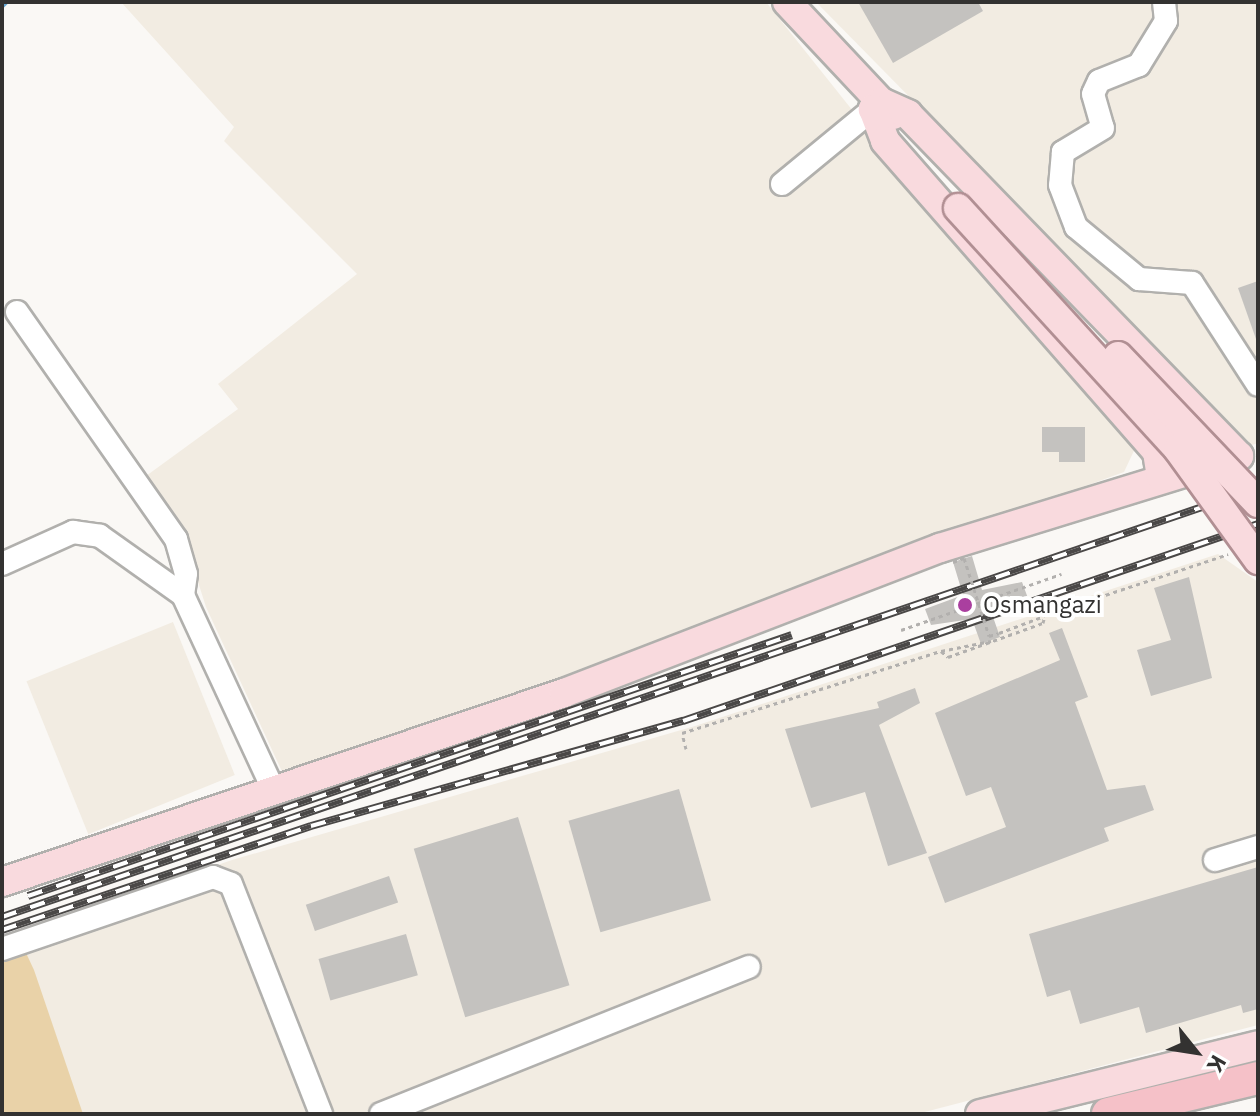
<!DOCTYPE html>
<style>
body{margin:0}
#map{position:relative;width:1260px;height:1116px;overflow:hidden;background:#faf8f5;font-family:"IBM Plex Sans",sans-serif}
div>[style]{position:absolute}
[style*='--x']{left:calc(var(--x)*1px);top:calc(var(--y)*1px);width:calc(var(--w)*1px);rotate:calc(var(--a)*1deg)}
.built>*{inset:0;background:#f2ece2;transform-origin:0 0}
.green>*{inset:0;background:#e9d2a8}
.stream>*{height:5px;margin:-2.5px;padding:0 2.5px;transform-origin:2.5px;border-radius:2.5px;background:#63a3cf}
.building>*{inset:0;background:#c4c2bf;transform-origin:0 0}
.path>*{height:3px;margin-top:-1.5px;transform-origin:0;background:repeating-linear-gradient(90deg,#b2b0ae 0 4px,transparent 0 8px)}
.roads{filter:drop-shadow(2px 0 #b1b0ad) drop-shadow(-2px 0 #b1b0ad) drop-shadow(0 2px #b1b0ad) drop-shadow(0 -2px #b1b0ad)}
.minor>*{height:22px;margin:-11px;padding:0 11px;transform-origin:11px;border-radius:11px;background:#fff}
.major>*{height:28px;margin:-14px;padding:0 14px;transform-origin:14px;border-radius:14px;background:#f9dade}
.highway>*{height:32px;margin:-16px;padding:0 16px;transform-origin:16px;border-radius:16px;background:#f5c1c8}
.rail>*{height:8px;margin-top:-4px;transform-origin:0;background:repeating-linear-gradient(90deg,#fff 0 15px,#4a4847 0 30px);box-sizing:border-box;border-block:2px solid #4a4847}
.path-bridge>*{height:3px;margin-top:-1.5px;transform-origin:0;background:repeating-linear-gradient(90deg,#b2b0ae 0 4px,transparent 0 8px)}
.bridges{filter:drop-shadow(2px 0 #b18f93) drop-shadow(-2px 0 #b18f93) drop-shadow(0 2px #b18f93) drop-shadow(0 -2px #b18f93)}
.major-bridge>*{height:28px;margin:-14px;padding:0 14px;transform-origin:14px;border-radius:14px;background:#f9dade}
.dots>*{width:22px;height:22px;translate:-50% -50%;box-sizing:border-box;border:4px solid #fff;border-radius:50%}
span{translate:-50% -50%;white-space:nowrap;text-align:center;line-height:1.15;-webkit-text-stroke:8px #fff;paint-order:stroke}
.poi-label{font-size:24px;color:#333231}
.left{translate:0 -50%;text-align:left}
.frame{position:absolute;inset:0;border:4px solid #333231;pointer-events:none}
.north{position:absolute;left:1156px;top:1012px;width:80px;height:80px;-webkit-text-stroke:6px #fff;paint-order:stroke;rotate:120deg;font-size:22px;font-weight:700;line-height:32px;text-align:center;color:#333231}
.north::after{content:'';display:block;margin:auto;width:28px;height:36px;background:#333231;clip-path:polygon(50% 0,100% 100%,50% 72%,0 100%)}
</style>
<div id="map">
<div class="built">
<div style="clip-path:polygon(121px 2px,766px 2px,916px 190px,1139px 440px,1124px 472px,285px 778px,206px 607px,183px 535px,135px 484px,238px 409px,218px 384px,357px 274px,224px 141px,234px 127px)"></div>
<div style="clip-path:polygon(816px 2px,1258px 2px,1258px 443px,1252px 445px)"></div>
<div style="clip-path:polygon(1218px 554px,1258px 582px,1258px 1025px,917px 1114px,2px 1114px,2px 939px,232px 860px,695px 726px)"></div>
<div style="left:173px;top:622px;width:165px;height:158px;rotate:68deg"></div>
</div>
<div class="green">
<div style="clip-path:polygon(26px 953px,34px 970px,83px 1114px,2px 1114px,2px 961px)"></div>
</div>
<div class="stream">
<div style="--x:2;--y:5;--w:4;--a:-45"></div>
</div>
<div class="building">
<div style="clip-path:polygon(858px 2px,978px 2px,983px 11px,893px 63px)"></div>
<div style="clip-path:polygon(1258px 281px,1258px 339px,1256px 339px,1238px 288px)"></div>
<div style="clip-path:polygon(1042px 427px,1085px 427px,1085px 462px,1059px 462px,1059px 452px,1042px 452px)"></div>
<div style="clip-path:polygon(972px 556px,982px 590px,1022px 582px,1029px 601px,992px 614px,1000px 637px,981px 644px,972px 619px,931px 625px,925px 609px,963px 595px,953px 562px)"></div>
<div style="clip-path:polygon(1189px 577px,1212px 678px,1151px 696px,1137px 650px,1171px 640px,1154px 588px)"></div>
<div style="clip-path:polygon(1062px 628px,1088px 697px,1075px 702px,1107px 790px,1145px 785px,1154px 810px,1104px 828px,1109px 841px,945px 903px,928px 857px,1006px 827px,991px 787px,966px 796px,935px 713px,1060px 660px,1049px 633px)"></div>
<div style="clip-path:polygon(915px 688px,920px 703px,879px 725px,927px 853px,888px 866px,865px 792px,811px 808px,785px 729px,879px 708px,877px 702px)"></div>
<div style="left:679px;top:789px;width:116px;height:115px;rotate:74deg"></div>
<div style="left:518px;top:817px;width:176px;height:109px;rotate:73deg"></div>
<div style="clip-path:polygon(1258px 867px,1258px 1009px,1243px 1013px,1241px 1005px,1146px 1033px,1139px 1007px,1080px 1024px,1070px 990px,1047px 997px,1029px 934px)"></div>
<div style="left:389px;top:876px;width:28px;height:88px;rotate:71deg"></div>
<div style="left:406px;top:934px;width:43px;height:91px;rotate:74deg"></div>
</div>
<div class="path">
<div style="--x:901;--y:630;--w:170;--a:-19.3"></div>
<div style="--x:999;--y:633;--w:48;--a:-20.7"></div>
<div style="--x:941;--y:651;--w:51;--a:-11.3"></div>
<div style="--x:686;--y:749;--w:16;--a:-104"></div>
<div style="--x:682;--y:733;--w:272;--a:-17.6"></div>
<div style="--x:941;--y:651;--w:9;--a:41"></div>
<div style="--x:948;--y:657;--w:101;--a:-19.7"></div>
<div style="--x:1043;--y:623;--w:8;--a:-76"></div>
<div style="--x:1045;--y:615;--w:193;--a:-18.4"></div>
</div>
<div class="roads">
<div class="minor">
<div style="--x:1164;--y:2;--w:19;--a:84"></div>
<div style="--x:1166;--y:21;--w:52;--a:121.5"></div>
<div style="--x:1139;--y:65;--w:43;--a:158.2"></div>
<div style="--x:1099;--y:81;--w:14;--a:115"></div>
<div style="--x:1093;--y:94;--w:35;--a:74"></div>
<div style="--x:1103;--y:128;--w:47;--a:149"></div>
<div style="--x:1063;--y:152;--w:33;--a:95"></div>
<div style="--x:1060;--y:185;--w:45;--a:69.1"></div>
<div style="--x:1076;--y:227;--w:82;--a:39.5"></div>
<div style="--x:1139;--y:279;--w:53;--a:4.3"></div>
<div style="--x:1192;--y:283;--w:121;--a:57.1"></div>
<div style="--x:782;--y:184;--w:118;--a:-39.5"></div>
<div style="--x:17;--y:312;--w:277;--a:55"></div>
<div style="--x:176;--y:539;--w:36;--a:74"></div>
<div style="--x:186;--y:574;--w:21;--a:98"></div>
<div style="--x:183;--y:595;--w:216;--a:65.1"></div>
<div style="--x:2;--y:564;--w:78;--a:-24.3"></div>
<div style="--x:73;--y:532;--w:27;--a:8"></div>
<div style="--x:100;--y:536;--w:102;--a:35.4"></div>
<div style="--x:1215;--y:860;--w:45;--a:-16.8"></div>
<div style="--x:2;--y:949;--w:223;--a:-18.8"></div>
<div style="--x:213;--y:877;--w:19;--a:21"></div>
<div style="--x:231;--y:884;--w:247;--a:68.6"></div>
<div style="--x:381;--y:1114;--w:396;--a:-21.8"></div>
</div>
<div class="major">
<div style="--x:787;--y:2;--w:155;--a:46.8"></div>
<div style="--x:2;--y:882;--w:593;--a:-18.59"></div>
<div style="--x:564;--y:693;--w:403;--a:-21.1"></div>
<div style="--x:940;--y:548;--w:313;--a:-17.1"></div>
<div style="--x:1239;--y:456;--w:476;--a:-134.1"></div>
<div style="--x:908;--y:114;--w:30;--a:-156"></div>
<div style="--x:881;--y:102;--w:11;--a:139"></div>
<div style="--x:873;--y:109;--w:34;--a:69"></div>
<div style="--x:885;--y:141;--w:413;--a:48.8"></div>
<div style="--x:1157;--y:452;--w:25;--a:81"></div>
<div style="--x:980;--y:1114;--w:286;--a:-13.9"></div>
</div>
<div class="highway">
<div style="--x:1108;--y:1114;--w:154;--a:-13.5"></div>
</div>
</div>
<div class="rail">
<div style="--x:28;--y:896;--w:807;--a:-18.86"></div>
<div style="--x:2;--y:917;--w:1327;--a:-18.86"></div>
<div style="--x:2;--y:930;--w:326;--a:-18.6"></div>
<div style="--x:311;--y:826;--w:387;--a:-15.8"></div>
<div style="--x:683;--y:721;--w:608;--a:-18.91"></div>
</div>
<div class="path-bridge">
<div style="--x:953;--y:562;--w:12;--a:-20"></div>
<div style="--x:964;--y:558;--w:82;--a:72.2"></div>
<div style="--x:989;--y:636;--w:10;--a:-17"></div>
</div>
<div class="bridges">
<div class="major-bridge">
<div style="--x:958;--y:208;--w:326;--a:47.6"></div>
<div style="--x:1178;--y:449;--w:137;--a:54.2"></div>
<div style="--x:1118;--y:356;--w:203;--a:46.4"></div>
</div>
</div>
<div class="dots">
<div style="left:965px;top:605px;background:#aa3f9f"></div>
</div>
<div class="poi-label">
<span class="left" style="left:983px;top:605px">Osmangazi</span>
</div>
<div class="frame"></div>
<div class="north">K</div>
</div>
